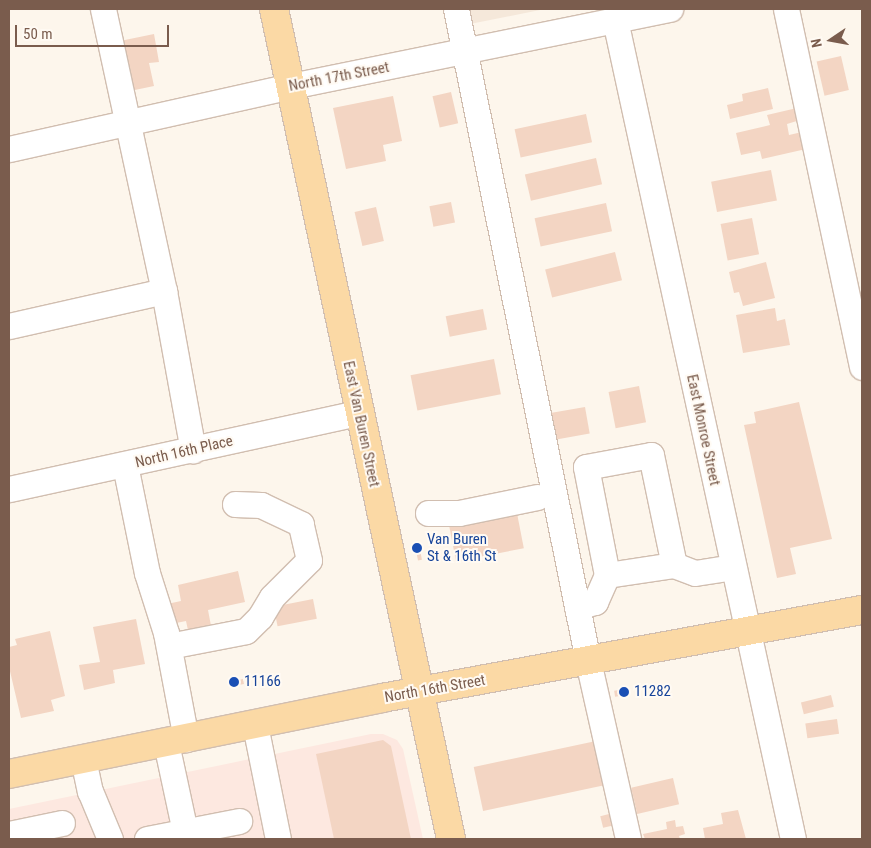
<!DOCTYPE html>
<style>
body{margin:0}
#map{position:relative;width:871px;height:848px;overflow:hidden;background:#fdf6ec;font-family:"Roboto Condensed",sans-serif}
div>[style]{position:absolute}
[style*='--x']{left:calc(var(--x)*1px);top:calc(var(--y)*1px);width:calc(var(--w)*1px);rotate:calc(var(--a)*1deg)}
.residential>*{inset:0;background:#f5e8da}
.commercial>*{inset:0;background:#fde8e0}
.building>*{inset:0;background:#f3d5c3;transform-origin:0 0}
.roads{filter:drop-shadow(1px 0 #d1beb0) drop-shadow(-1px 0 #d1beb0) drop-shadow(0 1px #d1beb0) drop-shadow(0 -1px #d1beb0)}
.minor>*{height:25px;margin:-12.5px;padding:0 12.5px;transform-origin:12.5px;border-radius:12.5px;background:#fff}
.major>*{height:28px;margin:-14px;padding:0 14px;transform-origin:14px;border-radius:14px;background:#fbd9a5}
.dots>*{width:14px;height:14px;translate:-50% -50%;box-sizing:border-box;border:2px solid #fffaf3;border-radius:50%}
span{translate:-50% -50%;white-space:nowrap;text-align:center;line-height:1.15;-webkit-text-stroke:4px #fffaf3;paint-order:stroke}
.street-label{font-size:15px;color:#7a5c4d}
.transit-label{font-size:15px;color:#164399}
.left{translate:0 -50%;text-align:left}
.frame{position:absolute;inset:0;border:10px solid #7a5c4d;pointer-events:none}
.north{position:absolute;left:806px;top:15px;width:50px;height:50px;-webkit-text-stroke:4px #fffaf3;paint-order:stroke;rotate:258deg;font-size:14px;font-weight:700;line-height:20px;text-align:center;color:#7a5c4d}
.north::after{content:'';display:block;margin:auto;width:18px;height:22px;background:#7a5c4d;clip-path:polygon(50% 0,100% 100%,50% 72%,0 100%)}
.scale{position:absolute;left:15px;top:25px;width:154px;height:22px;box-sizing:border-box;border:2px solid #7a5c4d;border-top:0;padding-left:6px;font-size:15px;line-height:18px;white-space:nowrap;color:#7a5c4d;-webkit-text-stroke:4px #fffaf3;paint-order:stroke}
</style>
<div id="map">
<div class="residential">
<div style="clip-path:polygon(456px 9px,545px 9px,460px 26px)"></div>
</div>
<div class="commercial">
<div style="clip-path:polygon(371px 734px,383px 734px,397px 740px,403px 749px,423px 839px,9px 839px,9px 809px)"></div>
</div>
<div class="building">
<div style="clip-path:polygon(154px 34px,159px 62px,149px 63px,154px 86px,130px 91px,120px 41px)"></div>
<div style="left:841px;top:56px;width:35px;height:25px;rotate:77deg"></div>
<div style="clip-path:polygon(768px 88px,773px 109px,730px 119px,727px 105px,743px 101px,742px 94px)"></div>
<div style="left:451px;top:92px;width:32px;height:19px;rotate:77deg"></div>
<div style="clip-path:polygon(393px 96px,402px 141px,383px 145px,386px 161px,346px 169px,333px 108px)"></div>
<div style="clip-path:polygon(797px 108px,800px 120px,787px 124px,789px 135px,802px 132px,806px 149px,762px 159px,760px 151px,741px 155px,736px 133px,770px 125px,767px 115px)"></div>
<div style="left:586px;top:114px;width:29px;height:73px;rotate:78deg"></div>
<div style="left:596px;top:158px;width:27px;height:73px;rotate:77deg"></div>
<div style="left:771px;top:170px;width:31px;height:61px;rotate:79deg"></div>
<div style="left:451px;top:202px;width:21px;height:22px;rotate:79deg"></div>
<div style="left:606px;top:203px;width:29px;height:73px;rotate:78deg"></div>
<div style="left:376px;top:207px;width:35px;height:22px;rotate:77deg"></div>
<div style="left:752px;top:218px;width:37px;height:32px;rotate:79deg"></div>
<div style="left:615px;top:252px;width:29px;height:72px;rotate:76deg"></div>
<div style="clip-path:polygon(766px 262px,775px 298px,743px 306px,739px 292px,734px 293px,729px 272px)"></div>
<div style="clip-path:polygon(775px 308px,777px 321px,785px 319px,790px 345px,743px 353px,736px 315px)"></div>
<div style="left:483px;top:309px;width:21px;height:38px;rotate:79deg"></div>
<div style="left:494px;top:359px;width:36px;height:85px;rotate:79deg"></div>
<div style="left:639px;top:386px;width:37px;height:31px;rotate:79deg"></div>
<div style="clip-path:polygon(799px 402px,832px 539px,790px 548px,796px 574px,777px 578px,744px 425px,756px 423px,754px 412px)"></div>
<div style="left:585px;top:407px;width:27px;height:38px;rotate:80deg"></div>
<div style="left:516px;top:508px;width:41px;height:69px;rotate:79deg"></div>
<div style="left:420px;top:550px;width:10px;height:4px;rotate:79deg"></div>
<div style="clip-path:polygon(238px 571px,245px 602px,208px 610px,212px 631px,189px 635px,186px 621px,171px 624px,167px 604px,181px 601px,178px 585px)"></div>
<div style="left:313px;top:599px;width:20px;height:40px;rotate:79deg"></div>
<div style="clip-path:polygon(136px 619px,145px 664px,113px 670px,115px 683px,84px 690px,79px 665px,100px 662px,93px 627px)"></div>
<div style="clip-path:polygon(50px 631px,65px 696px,51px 700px,54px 711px,21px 718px,9px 667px,9px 647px,17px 645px,15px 639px)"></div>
<div style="left:243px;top:679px;width:5px;height:12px;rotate:79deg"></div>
<div style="left:625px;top:689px;width:6px;height:11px;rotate:81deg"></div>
<div style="left:831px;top:695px;width:12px;height:31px;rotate:76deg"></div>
<div style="left:837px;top:719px;width:15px;height:32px;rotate:82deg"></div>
<div style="clip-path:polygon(383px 740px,391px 746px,411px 839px,334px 839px,316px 754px)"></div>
<div style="left:596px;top:741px;width:45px;height:125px;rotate:78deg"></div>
<div style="left:673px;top:778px;width:27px;height:43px;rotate:77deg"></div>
<div style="clip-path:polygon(738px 810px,746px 839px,705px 839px,703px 828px,723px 824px,721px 813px)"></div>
<div style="left:609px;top:814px;width:12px;height:9px;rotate:76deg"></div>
<div style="clip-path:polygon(675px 820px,676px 827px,683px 826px,685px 834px,679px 836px,680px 839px,645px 839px,643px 834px,667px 829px,666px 822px)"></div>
</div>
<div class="roads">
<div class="minor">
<div style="--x:103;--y:9;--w:289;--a:77.8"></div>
<div style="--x:164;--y:291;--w:162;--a:79.7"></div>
<div style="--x:456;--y:9;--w:665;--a:78.55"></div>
<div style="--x:588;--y:661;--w:182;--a:77.3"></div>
<div style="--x:786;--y:9;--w:366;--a:78"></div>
<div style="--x:615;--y:20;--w:838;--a:77.74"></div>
<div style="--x:9;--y:149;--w:289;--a:-12.6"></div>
<div style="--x:291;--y:86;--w:387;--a:-11.5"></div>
<div style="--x:9;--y:326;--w:159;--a:-12.7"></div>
<div style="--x:125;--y:465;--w:110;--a:78.5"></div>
<div style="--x:147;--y:573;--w:63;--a:72.4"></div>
<div style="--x:166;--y:633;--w:108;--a:79.3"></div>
<div style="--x:9;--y:489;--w:357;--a:-12.3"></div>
<div style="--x:428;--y:513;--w:31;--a:0"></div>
<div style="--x:459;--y:513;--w:80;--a:-11.6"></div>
<div style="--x:607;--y:575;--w:68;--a:-8.5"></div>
<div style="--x:674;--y:565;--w:22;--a:21"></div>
<div style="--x:695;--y:573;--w:38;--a:-9"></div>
<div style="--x:577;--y:607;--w:19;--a:-16"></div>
<div style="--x:595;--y:602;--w:30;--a:-66"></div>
<div style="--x:607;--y:575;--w:110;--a:-101"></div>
<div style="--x:586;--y:467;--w:66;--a:-10.5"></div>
<div style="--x:651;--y:455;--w:112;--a:78.2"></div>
<div style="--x:169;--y:646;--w:78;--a:-11"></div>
<div style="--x:246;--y:631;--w:20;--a:-45"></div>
<div style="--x:260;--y:617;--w:23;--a:-59"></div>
<div style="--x:272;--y:597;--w:52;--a:-45"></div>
<div style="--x:309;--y:560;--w:37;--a:-103"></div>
<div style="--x:301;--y:524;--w:44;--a:-154.6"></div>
<div style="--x:261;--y:505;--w:26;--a:-178"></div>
<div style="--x:255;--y:725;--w:116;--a:78.6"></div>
<div style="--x:166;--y:743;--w:91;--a:77.9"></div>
<div style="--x:83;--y:759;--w:33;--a:78"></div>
<div style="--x:90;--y:791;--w:52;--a:67.4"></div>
<div style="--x:9;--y:834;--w:54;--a:-11.7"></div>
<div style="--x:147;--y:839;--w:94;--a:-11.1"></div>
</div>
<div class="major">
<div style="--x:274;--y:9;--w:849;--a:77.96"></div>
<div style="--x:9;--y:774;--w:381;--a:-11.5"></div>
<div style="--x:382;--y:698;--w:488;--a:-10.4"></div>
</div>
</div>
<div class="dots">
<div style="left:417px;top:548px;background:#1a4fb4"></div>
<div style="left:234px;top:682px;background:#1a4fb4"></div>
<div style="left:624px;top:692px;background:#1a4fb4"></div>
</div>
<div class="street-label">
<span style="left:339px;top:77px;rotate:-11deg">North 17th Street</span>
<span style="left:361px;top:424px;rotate:78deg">East Van Buren Street</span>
<span style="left:703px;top:430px;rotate:78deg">East Monroe Street</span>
<span style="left:184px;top:452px;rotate:-13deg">North 16th Place</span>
<span style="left:435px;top:689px;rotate:-10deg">North 16th Street</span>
</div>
<div class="transit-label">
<span class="left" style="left:427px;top:548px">Van Buren<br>St &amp; 16th St</span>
<span class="left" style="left:244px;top:682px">11166</span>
<span class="left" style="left:634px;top:692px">11282</span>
</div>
<div class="frame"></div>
<div class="north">N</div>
<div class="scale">50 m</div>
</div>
